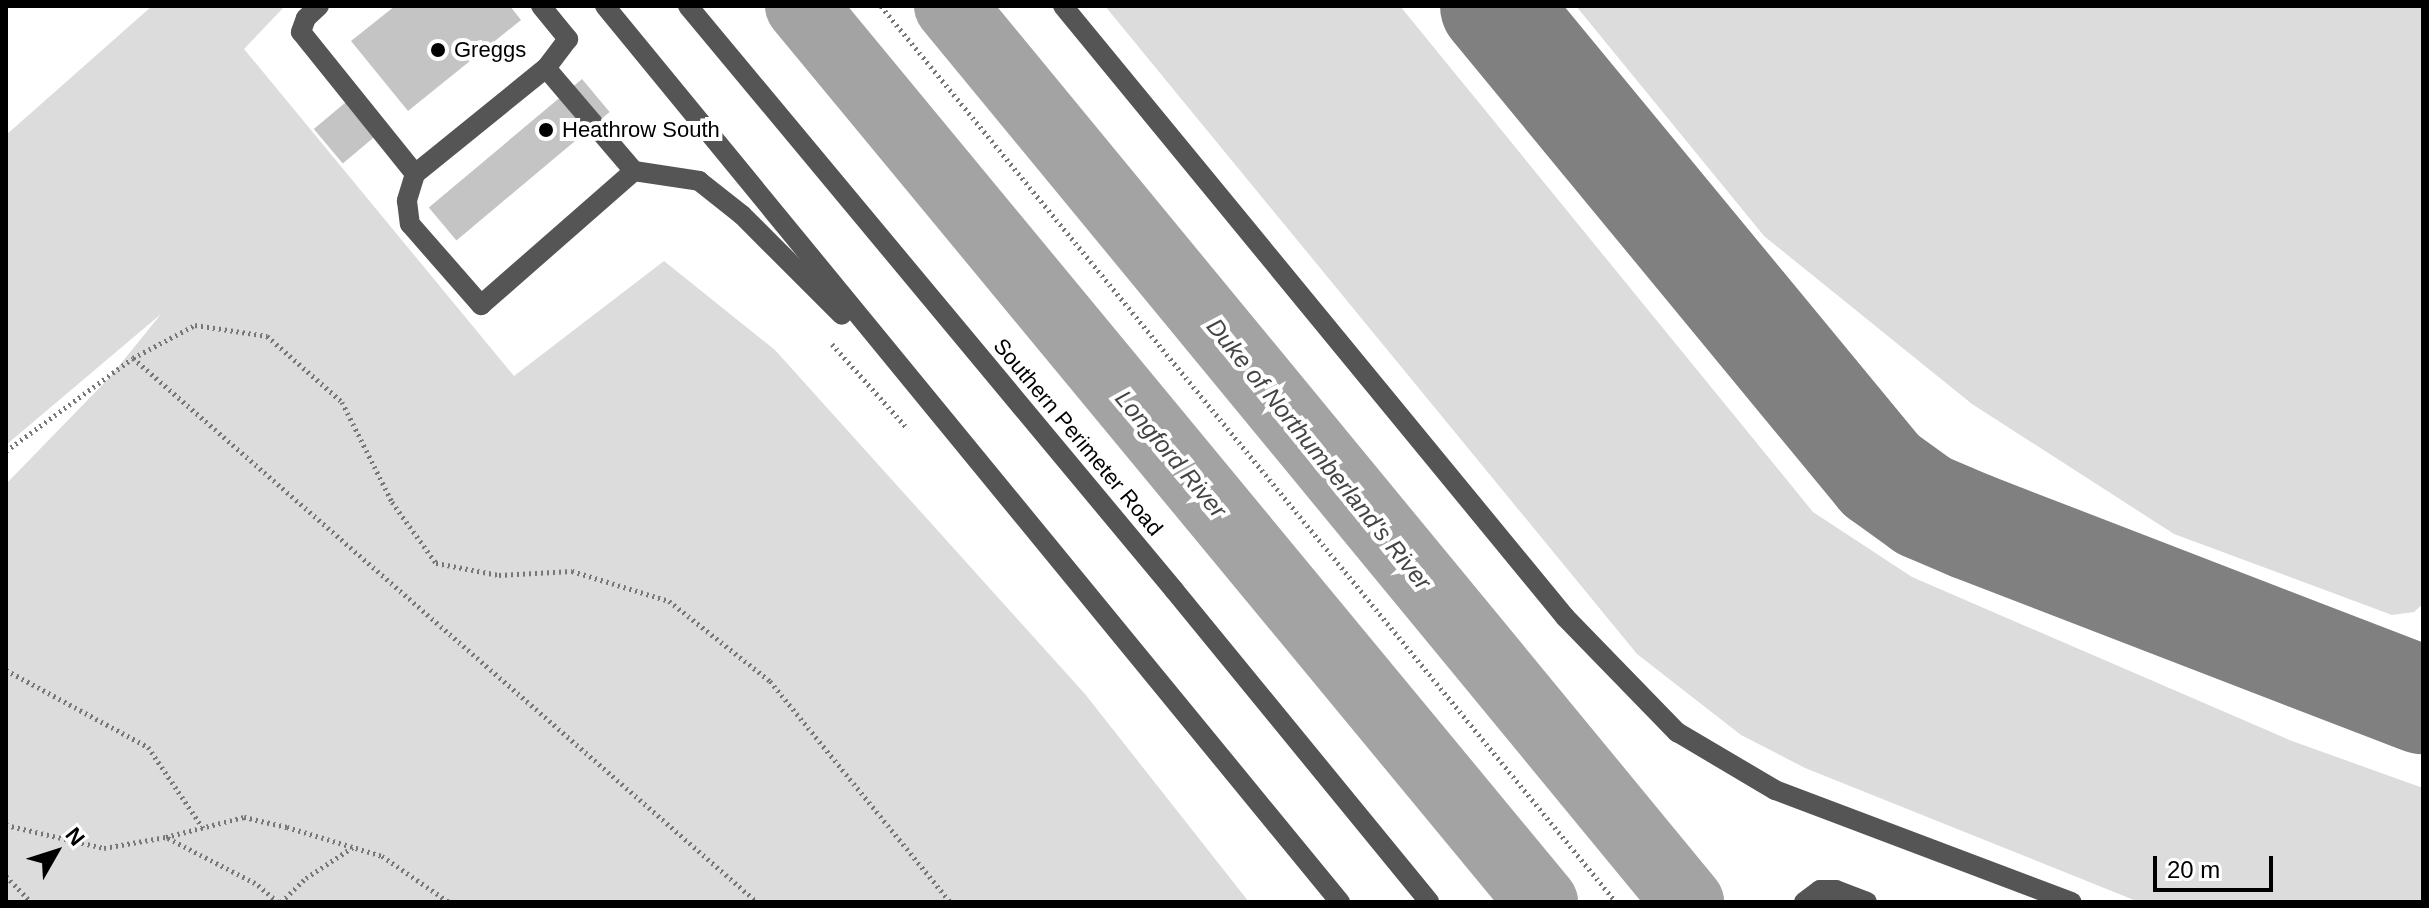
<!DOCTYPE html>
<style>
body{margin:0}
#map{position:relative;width:2429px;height:908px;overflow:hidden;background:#fff;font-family:Arial,sans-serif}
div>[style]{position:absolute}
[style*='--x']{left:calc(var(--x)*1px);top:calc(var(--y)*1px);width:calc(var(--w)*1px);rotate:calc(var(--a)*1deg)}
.green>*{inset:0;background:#dcdcdc}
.river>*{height:72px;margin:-36px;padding:0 36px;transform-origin:36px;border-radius:36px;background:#a3a3a3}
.taxiway>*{height:108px;margin:-54px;padding:0 54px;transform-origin:54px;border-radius:54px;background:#808080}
.building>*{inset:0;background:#c4c4c4;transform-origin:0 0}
.path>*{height:5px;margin-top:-2.5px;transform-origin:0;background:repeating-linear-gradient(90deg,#777 0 2px,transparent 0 6px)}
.minor>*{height:20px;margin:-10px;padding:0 10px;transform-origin:10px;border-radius:10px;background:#555}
.dots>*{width:22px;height:22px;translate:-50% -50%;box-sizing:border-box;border:4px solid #fff;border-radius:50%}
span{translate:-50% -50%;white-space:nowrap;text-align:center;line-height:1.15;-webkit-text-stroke:8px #fff;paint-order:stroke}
.poi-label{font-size:22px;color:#000}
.left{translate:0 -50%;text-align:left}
.street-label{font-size:22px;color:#000}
.water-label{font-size:24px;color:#444;font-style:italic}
.frame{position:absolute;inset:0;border:8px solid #000;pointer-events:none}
.north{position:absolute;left:16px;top:812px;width:80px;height:80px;-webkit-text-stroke:6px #fff;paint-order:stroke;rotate:51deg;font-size:22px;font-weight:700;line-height:32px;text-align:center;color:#000}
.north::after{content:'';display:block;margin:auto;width:28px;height:36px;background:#000;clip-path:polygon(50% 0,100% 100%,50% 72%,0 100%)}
.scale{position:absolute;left:2153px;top:856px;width:120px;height:36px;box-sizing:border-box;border:4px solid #000;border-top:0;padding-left:10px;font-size:24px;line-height:28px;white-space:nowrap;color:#000;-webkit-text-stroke:6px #fff;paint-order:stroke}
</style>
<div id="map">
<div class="green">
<div style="clip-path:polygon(152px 6px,285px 6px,244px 49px,514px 376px,664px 261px,775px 350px,1085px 694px,1249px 902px,6px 902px,6px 484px,110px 377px,161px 314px,6px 445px,6px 135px)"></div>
<div style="clip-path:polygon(1105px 6px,1400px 6px,1813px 512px,1912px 577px,2292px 741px,2423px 788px,2423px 902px,2139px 902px,1805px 768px,1741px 735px,1637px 654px)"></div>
<div style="clip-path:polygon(1576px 6px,2423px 6px,2423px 604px,2414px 612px,2392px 615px,2174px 534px,1972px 404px,1764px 236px)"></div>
</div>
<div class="river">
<div style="--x:801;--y:6;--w:1163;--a:50.41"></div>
<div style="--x:950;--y:6;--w:1161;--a:50.52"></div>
</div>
<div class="taxiway">
<div style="--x:1494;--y:6;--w:608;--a:50.47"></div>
<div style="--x:1881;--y:475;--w:53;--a:35.8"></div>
<div style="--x:1924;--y:506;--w:51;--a:23.1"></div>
<div style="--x:1971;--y:526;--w:484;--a:21.1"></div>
</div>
<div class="building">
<div style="clip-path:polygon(395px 6px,510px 6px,521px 20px,408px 111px,351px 41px)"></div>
<div style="left:582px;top:79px;width:43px;height:200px;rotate:50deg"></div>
<div style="left:346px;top:102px;width:45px;height:42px;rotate:50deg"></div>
</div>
<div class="path">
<div style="--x:881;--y:6;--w:1159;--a:50.64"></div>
<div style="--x:832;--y:344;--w:114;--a:48.2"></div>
<div style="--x:133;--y:358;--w:70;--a:-28"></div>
<div style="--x:195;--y:325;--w:73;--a:8.7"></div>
<div style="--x:267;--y:336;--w:100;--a:41.3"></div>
<div style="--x:342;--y:402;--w:112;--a:63.4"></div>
<div style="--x:392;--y:502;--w:75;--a:54.2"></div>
<div style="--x:436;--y:563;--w:64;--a:10.8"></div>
<div style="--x:499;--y:575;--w:73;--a:-3.1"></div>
<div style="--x:572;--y:571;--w:102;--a:17.2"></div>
<div style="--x:669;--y:601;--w:129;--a:38.4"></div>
<div style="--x:770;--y:681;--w:285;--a:50.8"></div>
<div style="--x:6;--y:451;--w:157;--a:-36.2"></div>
<div style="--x:133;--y:358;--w:828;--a:41.08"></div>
<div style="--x:6;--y:670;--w:162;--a:28.5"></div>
<div style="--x:148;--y:747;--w:98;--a:55.8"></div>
<div style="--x:6;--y:825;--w:101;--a:13.2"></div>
<div style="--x:104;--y:848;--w:63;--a:-10.1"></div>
<div style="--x:6;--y:876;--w:36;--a:46"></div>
<div style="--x:278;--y:902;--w:30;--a:-140"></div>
<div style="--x:255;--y:883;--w:100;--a:-152.7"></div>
<div style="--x:166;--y:837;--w:81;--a:-14.4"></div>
<div style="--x:244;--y:817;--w:44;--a:13.1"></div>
<div style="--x:287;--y:827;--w:99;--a:17"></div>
<div style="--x:382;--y:856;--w:81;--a:34.5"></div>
<div style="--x:281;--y:902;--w:35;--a:-44"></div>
<div style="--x:306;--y:878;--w:56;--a:-33.4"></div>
</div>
<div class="minor">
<div style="--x:319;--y:6;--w:18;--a:137"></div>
<div style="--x:306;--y:18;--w:15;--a:110"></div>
<div style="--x:301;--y:32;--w:182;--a:51.2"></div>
<div style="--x:415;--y:174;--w:169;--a:-39"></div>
<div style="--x:541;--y:6;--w:43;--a:50.7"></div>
<div style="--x:568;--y:39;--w:36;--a:127"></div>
<div style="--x:546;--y:68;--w:135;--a:49.5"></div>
<div style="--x:634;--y:171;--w:66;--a:8.7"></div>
<div style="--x:699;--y:181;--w:55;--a:38.3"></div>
<div style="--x:742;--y:215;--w:141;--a:45"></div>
<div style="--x:605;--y:6;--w:1159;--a:50.64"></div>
<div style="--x:688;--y:6;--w:760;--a:50.23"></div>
<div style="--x:1174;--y:590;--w:403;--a:50.7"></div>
<div style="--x:1063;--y:6;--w:791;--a:50.59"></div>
<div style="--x:1565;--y:617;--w:161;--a:45.8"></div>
<div style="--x:1677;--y:732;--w:114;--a:30.6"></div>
<div style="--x:1775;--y:790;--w:317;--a:20.7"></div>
<div style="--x:415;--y:174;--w:28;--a:107"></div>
<div style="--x:407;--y:201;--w:23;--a:83"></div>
<div style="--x:410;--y:224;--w:108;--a:48.8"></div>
<div style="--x:481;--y:305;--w:203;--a:-41.2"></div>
<div style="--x:1804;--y:902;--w:20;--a:-37"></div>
<div style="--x:1820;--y:890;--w:16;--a:0"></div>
<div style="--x:1836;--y:890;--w:33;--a:21"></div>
</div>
<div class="dots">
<div style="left:438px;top:50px;background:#000"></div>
<div style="left:546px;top:130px;background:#000"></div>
</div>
<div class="poi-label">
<span class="left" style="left:454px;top:50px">Greggs</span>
<span class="left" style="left:562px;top:130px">Heathrow South</span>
</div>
<div class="street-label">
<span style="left:1078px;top:437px;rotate:50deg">Southern Perimeter Road</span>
</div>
<div class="water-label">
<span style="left:1171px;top:454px;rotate:50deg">Longford River</span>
<span style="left:1319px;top:454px;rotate:51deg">Duke of Northumberland's River</span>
</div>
<div class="frame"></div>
<div class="north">N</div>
<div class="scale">20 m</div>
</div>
